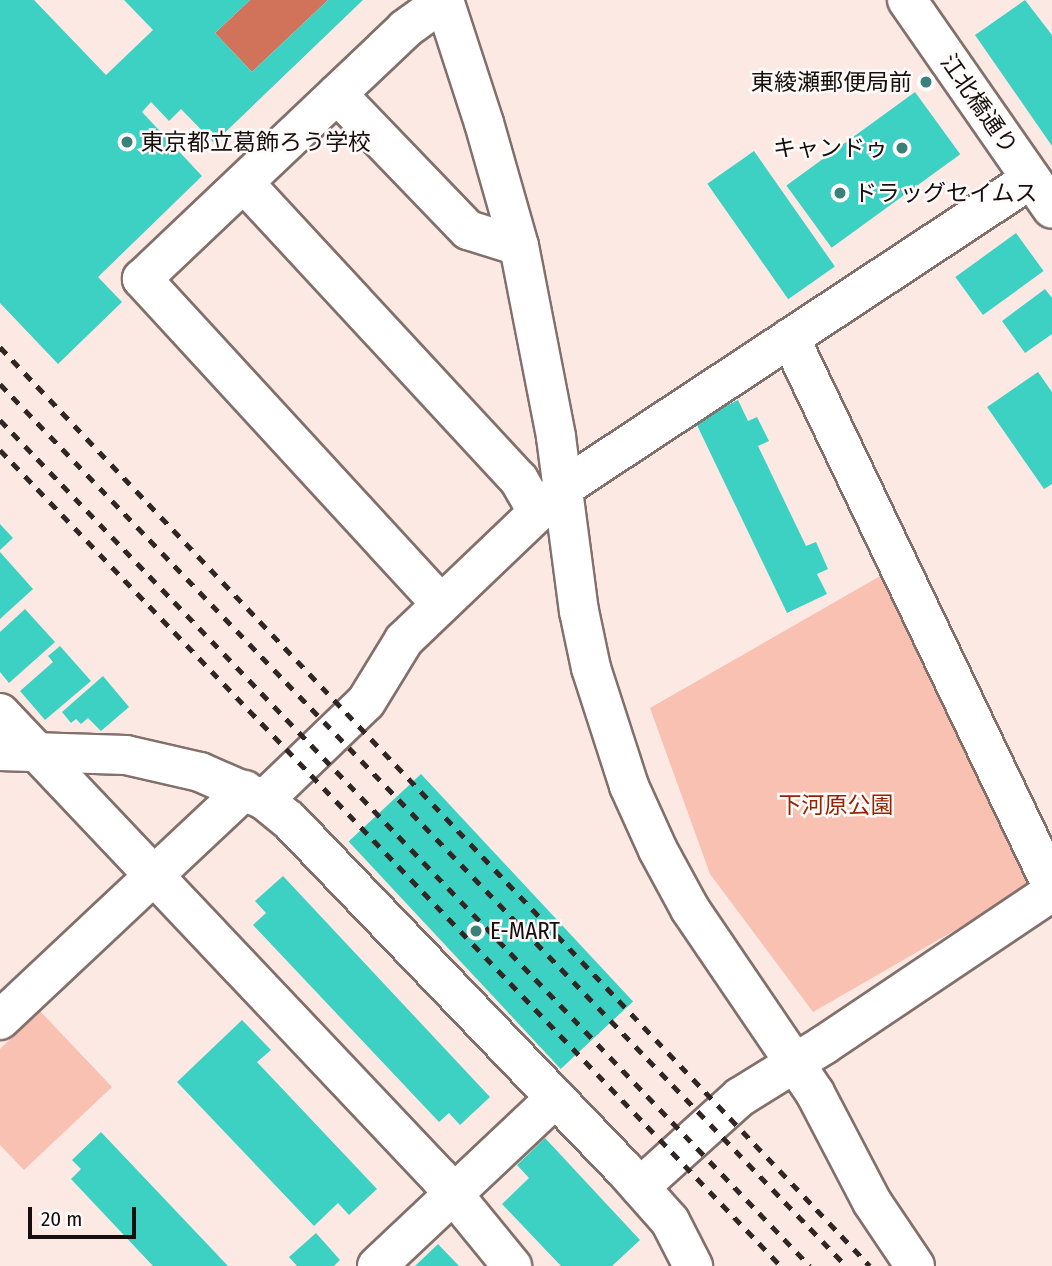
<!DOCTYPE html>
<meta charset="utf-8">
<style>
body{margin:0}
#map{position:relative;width:1052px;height:1266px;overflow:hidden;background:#fde9e4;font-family:"Fira Sans Condensed","Noto Sans JP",sans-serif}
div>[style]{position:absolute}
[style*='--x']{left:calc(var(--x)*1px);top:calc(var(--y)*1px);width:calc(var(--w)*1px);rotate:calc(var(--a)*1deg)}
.green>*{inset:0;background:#f9c1b2}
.water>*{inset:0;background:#d0735a}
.building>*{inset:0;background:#3dd1c3;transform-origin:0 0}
.roads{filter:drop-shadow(2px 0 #81706b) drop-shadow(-2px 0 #81706b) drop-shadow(0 2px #81706b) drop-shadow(0 -2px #81706b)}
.minor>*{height:38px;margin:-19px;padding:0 19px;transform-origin:19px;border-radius:19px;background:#fff}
.major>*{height:38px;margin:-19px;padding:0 19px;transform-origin:19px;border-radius:19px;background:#fff}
.rail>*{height:5px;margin-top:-2.5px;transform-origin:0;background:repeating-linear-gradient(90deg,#302725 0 9px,transparent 0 18px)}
.dots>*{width:19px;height:19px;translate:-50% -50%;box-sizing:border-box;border:4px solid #fffbfa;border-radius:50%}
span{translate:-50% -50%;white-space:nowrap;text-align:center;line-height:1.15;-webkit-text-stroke:5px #fffbfa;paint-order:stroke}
.poi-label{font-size:23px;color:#160f0d}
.right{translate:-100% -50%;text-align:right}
.left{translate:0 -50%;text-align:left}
.street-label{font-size:23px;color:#160f0d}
.park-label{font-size:23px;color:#942400}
.scale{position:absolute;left:28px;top:1207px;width:108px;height:32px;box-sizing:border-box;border:4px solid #160f0d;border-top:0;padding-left:9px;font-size:21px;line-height:24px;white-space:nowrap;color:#160f0d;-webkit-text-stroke:5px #fffbfa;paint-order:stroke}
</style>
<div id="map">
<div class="green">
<div style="clip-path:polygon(882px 575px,1032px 886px,813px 1012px,710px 874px,650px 708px)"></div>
<div style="clip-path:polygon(40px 1011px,112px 1087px,24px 1170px,0 1145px,0 1049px)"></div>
</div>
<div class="water">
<div style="clip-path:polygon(250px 0,328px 0,252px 72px,215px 33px)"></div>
</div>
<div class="building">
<div style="clip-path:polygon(0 0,34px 0,106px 75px,153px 30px,124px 0,250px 0,215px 33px,252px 72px,328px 0,363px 0,214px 143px,181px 109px,169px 121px,151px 102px,142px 112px,202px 176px,98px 277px,122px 302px,58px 364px,0 303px)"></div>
<div style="clip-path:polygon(1025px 0,1052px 35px,1052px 146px,975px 35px)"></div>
<div style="left:915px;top:92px;width:77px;height:159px;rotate:54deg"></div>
<div style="left:754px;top:151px;width:141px;height:57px;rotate:55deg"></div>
<div style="left:1016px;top:233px;width:47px;height:75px;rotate:54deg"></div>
<div style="clip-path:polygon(1045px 289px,1052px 298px,1052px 334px,1025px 353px,1002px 321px)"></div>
<div style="clip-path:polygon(1038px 372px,1052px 392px,1052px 484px,1044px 489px,987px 407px)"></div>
<div style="clip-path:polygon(738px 400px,748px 421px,757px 417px,769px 441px,758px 446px,806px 546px,816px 542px,828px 569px,817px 574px,827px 594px,787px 613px,695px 421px)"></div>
<div style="clip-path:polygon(0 524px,13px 538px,0 550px)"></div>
<div style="clip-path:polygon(0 552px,33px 589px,0 619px)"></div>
<div style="clip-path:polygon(25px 609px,55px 642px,9px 683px,0 672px,0 632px)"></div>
<div style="clip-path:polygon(60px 646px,91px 681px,45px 720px,20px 691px,53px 662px,48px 656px)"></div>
<div style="clip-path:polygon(103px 676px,129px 707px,101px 731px,88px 718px,81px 724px,76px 719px,71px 723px,62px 712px)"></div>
<div style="left:421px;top:774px;width:311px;height:99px;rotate:47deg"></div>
<div style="clip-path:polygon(283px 876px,490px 1097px,460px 1125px,449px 1113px,439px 1122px,253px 925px,266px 913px,255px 901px)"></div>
<div style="clip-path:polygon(242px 1020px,271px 1050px,257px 1062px,377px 1189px,349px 1215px,338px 1203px,314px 1226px,177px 1082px)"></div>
<div style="clip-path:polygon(101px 1132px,228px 1266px,153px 1266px,71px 1179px,81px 1169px,72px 1160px)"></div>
<div style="clip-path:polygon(545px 1138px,640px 1240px,612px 1266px,561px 1266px,502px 1204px,529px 1178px,517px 1165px)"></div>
<div style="clip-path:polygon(316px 1233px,340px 1260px,334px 1266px,297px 1266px,289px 1257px)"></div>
<div style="clip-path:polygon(438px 1244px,459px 1266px,415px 1266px)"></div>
</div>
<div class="roads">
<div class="minor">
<div style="--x:444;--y:0;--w:129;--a:72"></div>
<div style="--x:484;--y:123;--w:128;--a:74.1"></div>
<div style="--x:519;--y:246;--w:195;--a:79"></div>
<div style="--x:556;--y:437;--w:176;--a:82.5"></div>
<div style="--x:579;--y:611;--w:58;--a:78.1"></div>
<div style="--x:591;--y:668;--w:124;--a:72.1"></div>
<div style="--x:629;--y:786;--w:70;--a:65.6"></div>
<div style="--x:658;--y:850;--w:67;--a:61.5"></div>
<div style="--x:690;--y:909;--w:222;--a:55.8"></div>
<div style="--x:815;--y:1093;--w:123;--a:62.4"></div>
<div style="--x:872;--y:1202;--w:77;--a:56.1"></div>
<div style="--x:337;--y:94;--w:189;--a:46.1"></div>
<div style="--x:468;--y:230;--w:53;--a:17.4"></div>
<div style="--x:244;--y:183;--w:405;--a:47.2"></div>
<div style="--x:519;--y:480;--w:36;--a:60"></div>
<div style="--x:790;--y:338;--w:607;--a:64.45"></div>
<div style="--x:441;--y:604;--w:442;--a:-132.6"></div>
<div style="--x:142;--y:279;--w:363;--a:-43.5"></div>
<div style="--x:405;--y:29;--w:49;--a:-35.9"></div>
<div style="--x:0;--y:713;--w:640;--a:46.58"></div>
<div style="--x:440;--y:1178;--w:114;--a:50.7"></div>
<div style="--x:0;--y:751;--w:126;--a:1.8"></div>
<div style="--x:126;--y:755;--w:76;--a:12.9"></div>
<div style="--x:200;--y:772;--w:70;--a:23.6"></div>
<div style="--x:264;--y:800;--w:32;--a:39"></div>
<div style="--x:289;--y:820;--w:481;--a:46.2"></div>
<div style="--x:622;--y:1167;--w:72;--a:48.4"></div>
<div style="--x:670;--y:1221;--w:51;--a:62.9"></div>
<div style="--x:264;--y:800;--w:141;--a:-43.9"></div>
<div style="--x:366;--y:702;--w:73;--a:-58.5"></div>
<div style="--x:404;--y:640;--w:220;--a:-43.7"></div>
<div style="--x:563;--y:488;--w:561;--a:-33.44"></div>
<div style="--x:0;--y:1020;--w:336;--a:-43.2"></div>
<div style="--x:640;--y:1187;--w:135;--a:-42"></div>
<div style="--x:740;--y:1097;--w:99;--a:-31.8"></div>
<div style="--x:824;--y:1045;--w:275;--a:-33.9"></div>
<div style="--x:377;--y:1266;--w:243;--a:-43.3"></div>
</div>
<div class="major">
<div style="--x:907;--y:0;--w:254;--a:55.2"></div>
</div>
</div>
<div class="rail">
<div style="--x:0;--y:347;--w:1265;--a:46.57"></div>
<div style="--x:0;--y:384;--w:1222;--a:46.19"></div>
<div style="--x:0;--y:420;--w:1171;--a:46.25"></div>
<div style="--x:0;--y:450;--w:1130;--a:46.26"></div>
</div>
<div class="dots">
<div style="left:926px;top:82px;background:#3a8179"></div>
<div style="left:127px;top:142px;background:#3a8179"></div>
<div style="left:902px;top:148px;background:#3a8179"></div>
<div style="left:840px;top:193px;background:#3a8179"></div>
<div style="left:476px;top:931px;background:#3a8179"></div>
</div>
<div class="poi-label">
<span class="right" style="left:912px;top:82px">東綾瀬郵便局前</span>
<span class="left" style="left:141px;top:142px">東京都立葛飾ろう学校</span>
<span class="right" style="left:888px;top:148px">キャンドゥ</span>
<span class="left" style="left:854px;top:193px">ドラッグセイムス</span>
<span class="left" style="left:490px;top:931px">E-MART</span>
</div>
<div class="street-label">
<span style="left:979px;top:104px;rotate:55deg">江北橋通り</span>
</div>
<div class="park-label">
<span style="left:836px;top:805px">下河原公園</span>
</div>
<div class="scale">20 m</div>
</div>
